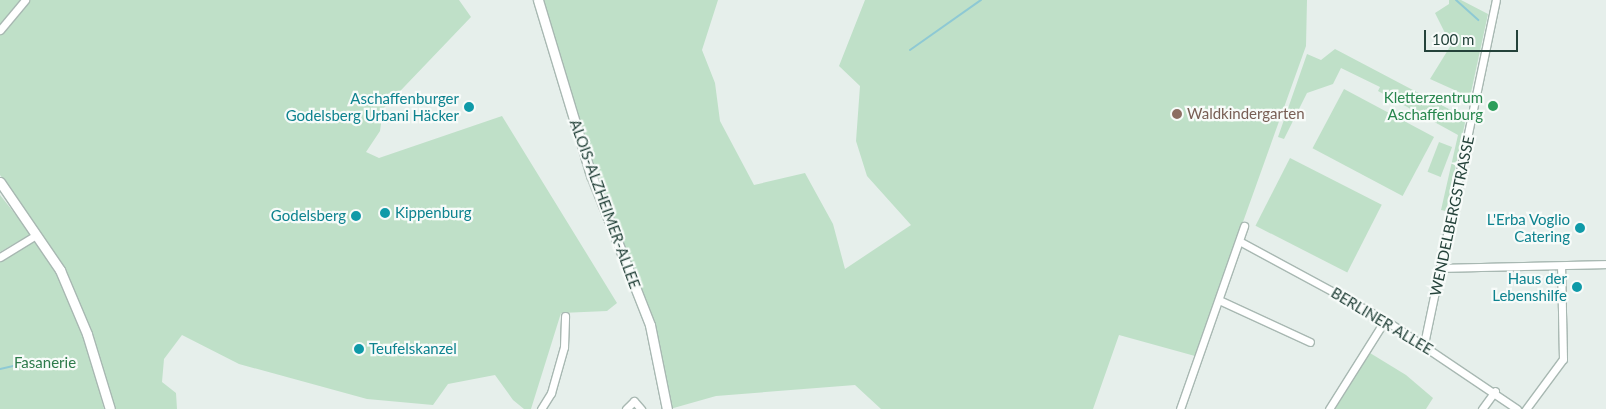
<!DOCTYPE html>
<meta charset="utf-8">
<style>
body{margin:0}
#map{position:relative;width:1606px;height:409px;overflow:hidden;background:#e6efeb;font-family:Lato,sans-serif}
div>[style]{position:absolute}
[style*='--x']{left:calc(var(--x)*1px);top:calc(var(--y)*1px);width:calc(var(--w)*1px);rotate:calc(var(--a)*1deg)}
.green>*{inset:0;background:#bfe0c8;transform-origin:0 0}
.stream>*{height:2px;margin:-1px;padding:0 1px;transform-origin:1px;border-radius:1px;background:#8ec9d4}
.roads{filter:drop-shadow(1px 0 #a8b8b2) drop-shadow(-1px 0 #a8b8b2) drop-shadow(0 1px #a8b8b2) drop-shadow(0 -1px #a8b8b2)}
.minor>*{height:7px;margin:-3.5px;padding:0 3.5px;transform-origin:3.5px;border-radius:3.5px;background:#fff}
.tertiary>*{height:9px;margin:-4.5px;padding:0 4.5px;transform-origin:4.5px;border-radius:4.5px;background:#fff}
.dots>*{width:14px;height:14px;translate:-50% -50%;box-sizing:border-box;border:2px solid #f7fbf9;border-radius:50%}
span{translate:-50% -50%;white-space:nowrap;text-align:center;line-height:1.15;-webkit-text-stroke:4.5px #f7fbf9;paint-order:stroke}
.leisure-label{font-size:15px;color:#27864d}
.right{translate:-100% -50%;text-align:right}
.culture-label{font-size:15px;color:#0d838f}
.left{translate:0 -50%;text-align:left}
.education-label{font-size:15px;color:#785e54}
.street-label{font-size:15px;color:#24423a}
.park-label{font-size:15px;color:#2d7a4b}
.scale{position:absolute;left:1424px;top:30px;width:94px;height:22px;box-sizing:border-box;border:2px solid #24423a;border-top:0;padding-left:6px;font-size:15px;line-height:18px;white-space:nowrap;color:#24423a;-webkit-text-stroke:4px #f7fbf9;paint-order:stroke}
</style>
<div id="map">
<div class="green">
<div style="clip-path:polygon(0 0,459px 0,471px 17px,383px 109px,380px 131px,366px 152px,379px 158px,502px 116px,617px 303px,607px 311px,561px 313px,531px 409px,524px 409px,513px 400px,495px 375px,448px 384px,433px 405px,367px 399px,239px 364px,182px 335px,164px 359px,162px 382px,176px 393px,177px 409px,116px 409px,64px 268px,0 175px)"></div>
<div style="clip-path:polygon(542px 0,718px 0,702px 50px,715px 83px,720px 121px,754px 185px,805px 173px,833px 224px,845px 269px,911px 225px,867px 176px,856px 141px,860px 86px,839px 66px,865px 0,1307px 0,1306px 46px,1195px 356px,1119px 335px,1093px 409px,881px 409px,855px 385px,716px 396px,670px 409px,654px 324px,596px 173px)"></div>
<div style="clip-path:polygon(1449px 0,1461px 0,1488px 14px,1470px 97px,1430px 79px,1451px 45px,1435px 13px,1449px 4px)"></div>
<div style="clip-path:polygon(1335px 49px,1466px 118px,1446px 211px,1441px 210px,1458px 135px,1378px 91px,1380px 87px,1341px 68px,1333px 84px,1307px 93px,1284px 139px,1278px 137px,1307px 54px,1321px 60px)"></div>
<div style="left:1344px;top:89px;width:102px;height:67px;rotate:28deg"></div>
<div style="left:1439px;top:142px;width:14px;height:32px;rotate:21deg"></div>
<div style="left:1290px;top:158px;width:103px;height:76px;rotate:27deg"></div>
<div style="clip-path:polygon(0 195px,31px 234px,0 252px)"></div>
<div style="clip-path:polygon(35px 239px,59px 274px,90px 355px,104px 409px,0 409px,0 259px)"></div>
<div style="clip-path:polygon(1370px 353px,1406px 375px,1433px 398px,1426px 409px,1335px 409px)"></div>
</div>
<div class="stream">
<div style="--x:1456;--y:0;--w:30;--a:42"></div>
<div style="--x:910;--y:50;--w:87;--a:-35.2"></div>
<div style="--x:0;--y:369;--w:27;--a:-13"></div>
</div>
<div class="roads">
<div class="minor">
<div style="--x:0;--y:30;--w:39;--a:-50"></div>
<div style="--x:1241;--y:242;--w:164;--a:28.4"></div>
<div style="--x:1385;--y:320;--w:159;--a:34"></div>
<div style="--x:0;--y:257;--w:42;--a:-31.4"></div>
<div style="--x:1441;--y:268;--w:165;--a:-1.4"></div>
<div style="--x:1219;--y:300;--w:100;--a:24.8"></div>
<div style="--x:1424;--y:344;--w:351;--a:-78.2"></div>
<div style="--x:541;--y:409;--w:19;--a:-58"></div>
<div style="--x:551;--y:393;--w:48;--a:-74.2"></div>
<div style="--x:564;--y:347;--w:31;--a:-88"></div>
<div style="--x:626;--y:409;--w:11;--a:-45"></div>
<div style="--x:634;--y:401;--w:11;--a:49"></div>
<div style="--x:1180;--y:409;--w:194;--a:-70.7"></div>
<div style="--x:1329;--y:409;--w:105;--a:-57.8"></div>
<div style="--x:1482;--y:409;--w:22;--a:-54"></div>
<div style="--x:1526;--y:409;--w:62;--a:-53.5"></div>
<div style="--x:1563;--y:359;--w:93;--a:-91.2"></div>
</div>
<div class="tertiary">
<div style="--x:538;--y:0;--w:183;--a:73.2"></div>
<div style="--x:591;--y:175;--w:161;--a:68.5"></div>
<div style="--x:650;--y:325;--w:86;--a:78.6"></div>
<div style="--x:0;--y:182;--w:107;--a:55.7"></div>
<div style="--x:60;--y:270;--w:69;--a:67.1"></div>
<div style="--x:87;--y:334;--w:78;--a:73"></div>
</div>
</div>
<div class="dots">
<div style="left:1493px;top:106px;background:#2e9e5b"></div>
<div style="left:469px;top:107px;background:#0f9aa8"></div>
<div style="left:1177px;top:114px;background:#8d6e63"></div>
<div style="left:385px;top:213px;background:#0f9aa8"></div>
<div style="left:356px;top:216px;background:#0f9aa8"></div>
<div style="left:1580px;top:228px;background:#0f9aa8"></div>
<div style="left:1577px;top:287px;background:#0f9aa8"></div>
<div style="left:359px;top:349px;background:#0f9aa8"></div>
</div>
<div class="leisure-label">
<span class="right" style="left:1483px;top:106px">Kletterzentrum<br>Aschaffenburg</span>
</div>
<div class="culture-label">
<span class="right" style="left:459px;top:107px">Aschaffenburger<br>Godelsberg Urbani Häcker</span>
<span class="left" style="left:395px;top:213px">Kippenburg</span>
<span class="right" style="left:346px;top:216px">Godelsberg</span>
<span class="right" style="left:1570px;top:228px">L'Erba Voglio<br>Catering</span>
<span class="right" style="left:1567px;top:287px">Haus der<br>Lebenshilfe</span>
<span class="left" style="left:369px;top:349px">Teufelskanzel</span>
</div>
<div class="education-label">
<span class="left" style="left:1187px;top:114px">Waldkindergarten</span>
</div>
<div class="street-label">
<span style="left:605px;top:204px;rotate:70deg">ALOIS-ALZHEIMER-ALLEE</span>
<span style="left:1452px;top:216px;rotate:-78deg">WENDELBERGSTRASSE</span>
<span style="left:1382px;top:321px;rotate:31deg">BERLINER ALLEE</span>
</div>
<div class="park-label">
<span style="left:45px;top:363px">Fasanerie</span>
</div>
<div class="scale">100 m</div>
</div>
